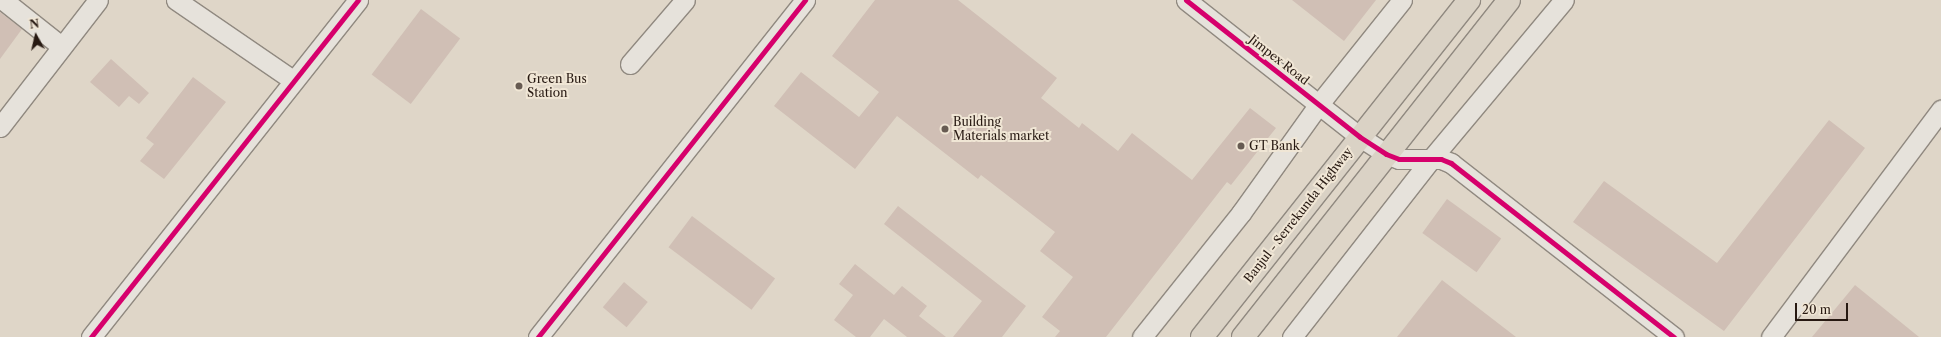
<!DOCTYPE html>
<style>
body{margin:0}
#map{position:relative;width:1941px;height:337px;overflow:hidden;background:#dfd6c8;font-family:"Libre Caslon Text",serif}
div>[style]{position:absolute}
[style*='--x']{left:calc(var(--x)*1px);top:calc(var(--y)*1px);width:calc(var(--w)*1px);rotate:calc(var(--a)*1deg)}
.building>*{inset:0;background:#d0bfb5;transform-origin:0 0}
.roads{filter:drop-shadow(1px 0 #908980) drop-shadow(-1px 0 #908980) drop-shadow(0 1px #908980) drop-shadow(0 -1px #908980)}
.minor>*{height:19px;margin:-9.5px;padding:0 9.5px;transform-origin:9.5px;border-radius:9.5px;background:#e6e2db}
.highway>*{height:22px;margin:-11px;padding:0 11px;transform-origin:11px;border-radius:11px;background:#dad2c5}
.cycleway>*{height:5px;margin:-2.5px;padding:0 2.5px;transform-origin:2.5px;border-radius:2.5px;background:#d6006c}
.dots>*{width:11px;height:11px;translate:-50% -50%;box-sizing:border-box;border:2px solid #f0e6d5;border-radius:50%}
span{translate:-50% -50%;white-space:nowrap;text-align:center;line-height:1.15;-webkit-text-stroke:4px #f0e6d5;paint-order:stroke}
.street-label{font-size:12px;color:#271912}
.poi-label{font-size:12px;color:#271912}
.left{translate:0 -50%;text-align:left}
.north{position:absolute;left:16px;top:16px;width:40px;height:40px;-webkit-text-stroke:3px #f0e6d5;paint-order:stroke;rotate:352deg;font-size:11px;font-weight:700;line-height:16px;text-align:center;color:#271912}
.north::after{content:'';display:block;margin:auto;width:14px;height:18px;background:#271912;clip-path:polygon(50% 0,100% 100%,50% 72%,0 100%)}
.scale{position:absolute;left:1795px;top:303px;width:53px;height:18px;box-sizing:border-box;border:2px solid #271912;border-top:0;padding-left:5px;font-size:12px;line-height:14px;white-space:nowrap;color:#271912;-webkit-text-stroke:3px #f0e6d5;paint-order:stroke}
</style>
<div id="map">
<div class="building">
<div style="clip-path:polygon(875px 0,958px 0,1057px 78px,1041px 98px,1079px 128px,1082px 123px,1118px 151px,1132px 133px,1192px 180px,1250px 108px,1276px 128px,1231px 185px,1227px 182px,1106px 337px,1055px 337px,1060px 331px,1042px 317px,1073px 277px,1040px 251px,1055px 232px,981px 175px,978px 179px,897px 116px,855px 169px,774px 106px,801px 72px,859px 117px,879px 92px,832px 56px)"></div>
<div style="clip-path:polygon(1292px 0,1376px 0,1344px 41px)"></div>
<div style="left:421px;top:9px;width:49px;height:82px;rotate:37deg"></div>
<div style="clip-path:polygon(0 12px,22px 29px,0 59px)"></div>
<div style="clip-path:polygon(111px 59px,149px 93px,139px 104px,129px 96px,119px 107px,90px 82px)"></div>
<div style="clip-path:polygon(193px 77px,226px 102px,164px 179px,140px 161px,154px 144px,146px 138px)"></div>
<div style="clip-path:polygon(1829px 120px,1865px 148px,1724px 331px,1573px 222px,1604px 181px,1717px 263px)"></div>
<div style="left:1447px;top:199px;width:67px;height:42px;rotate:36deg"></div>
<div style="clip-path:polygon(898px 206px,1026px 306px,1002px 337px,953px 337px,982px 301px,884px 224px)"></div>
<div style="left:692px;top:216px;width:104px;height:39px;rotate:37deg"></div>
<div style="clip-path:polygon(855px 264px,894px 295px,902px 286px,927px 306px,919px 316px,946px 337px,907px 337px,884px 319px,870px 337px,856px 337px,834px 320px,853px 295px,839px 284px)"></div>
<div style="clip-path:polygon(1442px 280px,1516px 337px,1397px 337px)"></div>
<div style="left:624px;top:282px;width:31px;height:33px;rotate:40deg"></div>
<div style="clip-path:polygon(1855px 285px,1919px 337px,1812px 337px)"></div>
</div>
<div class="roads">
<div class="minor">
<div style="--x:3;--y:0;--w:74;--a:38.4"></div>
<div style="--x:176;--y:0;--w:142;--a:34.4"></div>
<div style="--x:1186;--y:0;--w:221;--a:38.2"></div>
<div style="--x:1360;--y:137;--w:31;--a:33"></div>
<div style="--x:1386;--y:154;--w:14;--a:21"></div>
<div style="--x:1399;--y:159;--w:42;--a:0"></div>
<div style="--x:1441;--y:159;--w:11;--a:22"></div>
<div style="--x:1451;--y:163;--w:283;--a:38"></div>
<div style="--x:630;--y:64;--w:84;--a:-49.3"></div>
<div style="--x:0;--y:127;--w:160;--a:-52.3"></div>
<div style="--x:91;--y:337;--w:430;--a:-51.6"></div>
<div style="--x:538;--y:337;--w:430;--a:-51.6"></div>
<div style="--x:1142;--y:337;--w:159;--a:-51.4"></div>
<div style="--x:1241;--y:213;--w:134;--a:-54.4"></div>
<div style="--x:1319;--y:104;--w:133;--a:-51.4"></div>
<div style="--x:1292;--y:337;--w:226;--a:-52"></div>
<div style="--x:1431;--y:159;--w:207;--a:-50.1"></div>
<div style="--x:1771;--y:337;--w:284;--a:-53.2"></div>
</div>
<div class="highway">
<div style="--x:1202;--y:337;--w:430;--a:-51.6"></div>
<div style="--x:1243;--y:337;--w:429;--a:-51.7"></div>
</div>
</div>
<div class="cycleway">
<div style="--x:1186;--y:0;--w:221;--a:38.2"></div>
<div style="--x:1360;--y:137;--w:31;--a:33"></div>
<div style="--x:1386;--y:154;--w:14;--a:21"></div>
<div style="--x:1399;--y:159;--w:42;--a:0"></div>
<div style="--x:1441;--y:159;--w:11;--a:22"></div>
<div style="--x:1451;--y:163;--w:283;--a:38"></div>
<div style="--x:91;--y:337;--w:430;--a:-51.6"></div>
<div style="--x:538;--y:337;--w:430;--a:-51.6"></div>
</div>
<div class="dots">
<div style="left:519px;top:86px;background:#675b52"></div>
<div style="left:945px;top:129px;background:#675b52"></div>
<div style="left:1241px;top:146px;background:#675b52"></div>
</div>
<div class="street-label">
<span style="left:1279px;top:60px;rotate:38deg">Jimpex Road</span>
<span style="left:1298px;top:215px;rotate:-52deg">Banjul - Serrekunda Highway</span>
</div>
<div class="poi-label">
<span class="left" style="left:527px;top:86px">Green Bus<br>Station</span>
<span class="left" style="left:953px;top:129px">Building<br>Materials market</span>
<span class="left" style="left:1249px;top:146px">GT Bank</span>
</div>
<div class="north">N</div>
<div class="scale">20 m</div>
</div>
